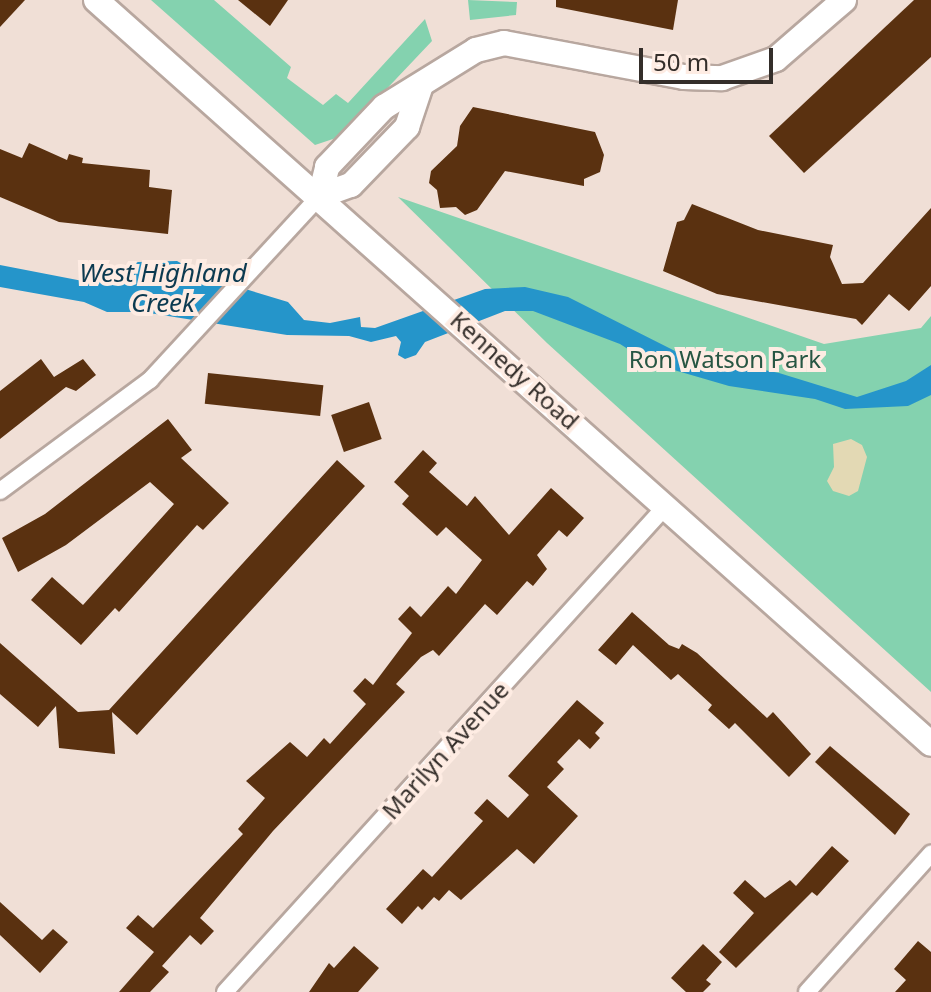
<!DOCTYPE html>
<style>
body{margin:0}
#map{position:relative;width:931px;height:992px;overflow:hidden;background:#f0dfd6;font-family:"Noto Sans",sans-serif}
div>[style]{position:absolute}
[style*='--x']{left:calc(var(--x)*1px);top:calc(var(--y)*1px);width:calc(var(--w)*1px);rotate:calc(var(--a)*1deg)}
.green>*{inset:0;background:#84d2af}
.sand>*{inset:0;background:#e3d9b4}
.water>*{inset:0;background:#2595ca}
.building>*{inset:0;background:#5a3110;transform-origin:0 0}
.roads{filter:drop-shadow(2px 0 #b8a79f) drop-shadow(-2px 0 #b8a79f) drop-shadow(0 2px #b8a79f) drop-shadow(0 -2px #b8a79f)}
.street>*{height:16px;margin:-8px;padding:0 8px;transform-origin:8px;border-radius:8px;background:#fff}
.secondary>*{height:24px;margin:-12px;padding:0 12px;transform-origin:12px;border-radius:12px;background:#fff}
span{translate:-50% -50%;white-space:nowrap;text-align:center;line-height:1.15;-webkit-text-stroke:8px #feece3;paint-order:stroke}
.park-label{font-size:24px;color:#275643}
.street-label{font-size:24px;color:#342e2a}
.water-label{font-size:26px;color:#0c3a50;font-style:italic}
.scale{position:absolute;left:639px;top:48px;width:134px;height:36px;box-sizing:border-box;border:4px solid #342e2a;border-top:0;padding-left:10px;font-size:24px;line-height:28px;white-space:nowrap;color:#342e2a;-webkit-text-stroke:6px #feece3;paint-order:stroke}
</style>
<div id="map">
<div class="green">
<div style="clip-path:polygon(151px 0,214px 0,291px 67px,287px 78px,323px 105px,336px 94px,348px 103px,425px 19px,432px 41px,342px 136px,315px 145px)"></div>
<div style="clip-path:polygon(468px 0,517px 2px,516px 15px,470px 20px)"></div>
<div style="clip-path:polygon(398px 197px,824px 344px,921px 328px,931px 316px,931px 692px,547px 343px)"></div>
</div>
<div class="sand">
<div style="clip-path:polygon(851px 439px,862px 445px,867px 457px,858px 491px,849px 496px,833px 491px,827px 481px,834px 467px,833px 444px)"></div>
</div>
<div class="water">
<div style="clip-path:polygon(177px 261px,206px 277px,288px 302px,304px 320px,330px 323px,360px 317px,361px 327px,375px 328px,485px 289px,525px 287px,568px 297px,677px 352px,779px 373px,857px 397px,906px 381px,931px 365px,931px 395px,908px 406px,845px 409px,815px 399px,729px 386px,650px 363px,620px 344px,533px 311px,505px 311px,425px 342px,416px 355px,405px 359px,398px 355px,401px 342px,396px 336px,371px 342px,349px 336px,287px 335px,143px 312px,107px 312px,84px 302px,0 287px,0 265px,93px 283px,138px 262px)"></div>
</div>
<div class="building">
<div style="clip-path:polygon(0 0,25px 0,0 27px)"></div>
<div style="clip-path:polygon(238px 0,288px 0,270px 26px)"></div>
<div style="clip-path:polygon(556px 0,678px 0,673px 30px,556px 7px)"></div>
<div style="clip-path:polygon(914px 0,931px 0,931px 57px,804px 173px,769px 136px)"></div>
<div style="clip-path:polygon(473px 107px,595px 132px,604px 155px,600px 172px,584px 179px,584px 186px,505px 171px,477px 210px,465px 215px,456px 207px,440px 208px,437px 190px,429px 183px,431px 171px,457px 146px,460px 126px)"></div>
<div style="clip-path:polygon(29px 143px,67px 160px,69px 154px,83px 158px,82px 163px,150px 170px,149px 187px,172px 190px,168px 234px,59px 222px,0 197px,0 149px,22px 158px)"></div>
<div style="clip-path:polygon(692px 204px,758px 230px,833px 245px,830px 257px,842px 284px,863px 283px,931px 208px,931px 286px,909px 311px,889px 294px,862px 325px,856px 319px,717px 294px,663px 271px,677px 222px,684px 220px)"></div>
<div style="clip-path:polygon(41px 359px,54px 377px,83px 359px,96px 375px,76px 391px,66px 387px,0 439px,0 391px)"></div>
<div style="left:208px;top:373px;width:116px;height:31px;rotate:6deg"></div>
<div style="left:369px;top:402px;width:39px;height:40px;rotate:71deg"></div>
<div style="clip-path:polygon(168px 419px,192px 450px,181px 458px,229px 503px,203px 530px,197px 525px,119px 612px,115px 608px,81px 645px,31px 600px,52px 577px,83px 605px,174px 504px,150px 482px,66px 545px,18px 572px,2px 538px,45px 514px)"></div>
<div style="clip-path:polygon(423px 450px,437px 463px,429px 472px,467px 506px,475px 496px,509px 535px,551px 488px,584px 518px,567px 537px,559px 530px,537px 555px,547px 569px,533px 586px,527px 581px,497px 615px,485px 604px,439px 656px,433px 650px,421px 657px,396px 684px,405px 692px,273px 831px,200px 918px,214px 931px,201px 945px,190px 935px,162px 966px,169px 972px,150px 992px,119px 992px,154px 952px,126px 928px,138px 915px,153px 928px,243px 834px,238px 829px,265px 798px,246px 781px,290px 742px,307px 757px,324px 738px,330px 744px,366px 704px,353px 691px,365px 678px,373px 685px,412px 633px,398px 619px,410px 606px,421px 617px,448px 586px,456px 594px,482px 560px,446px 527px,437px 536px,402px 504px,409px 496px,394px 482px)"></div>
<div style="clip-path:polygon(337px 460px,365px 486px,137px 735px,112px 712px,115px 754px,59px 748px,56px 706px,38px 727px,0 694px,0 643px,78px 712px,109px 710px)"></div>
<div style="clip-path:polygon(632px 612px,669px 645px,679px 649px,682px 644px,697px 653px,767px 718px,773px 712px,811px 754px,789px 777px,735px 723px,729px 729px,708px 710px,712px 705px,678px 674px,671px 680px,633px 645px,616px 665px,598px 650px)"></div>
<div style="clip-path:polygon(577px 700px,604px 723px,595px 733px,600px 738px,590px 749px,579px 739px,557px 762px,564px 769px,547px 787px,578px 816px,534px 864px,517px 849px,461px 900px,449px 890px,439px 901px,434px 897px,422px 910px,418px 906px,402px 924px,386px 909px,423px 869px,432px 877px,463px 843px,483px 821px,474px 813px,487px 799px,508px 818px,529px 795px,508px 776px)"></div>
<div style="clip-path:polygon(830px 746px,910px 814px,895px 835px,815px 762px)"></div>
<div style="clip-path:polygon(832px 846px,849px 861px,817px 896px,812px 892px,736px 968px,719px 952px,754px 913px,733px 893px,745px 880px,765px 898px,790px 880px,796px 886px)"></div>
<div style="clip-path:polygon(0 902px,42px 940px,53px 929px,68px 942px,40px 973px,0 935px)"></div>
<div style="clip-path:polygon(918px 941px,931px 952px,931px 992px,895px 992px,906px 980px,894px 969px)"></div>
<div style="clip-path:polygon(703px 944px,722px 962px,706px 980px,711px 984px,703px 992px,686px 992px,671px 978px)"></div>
<div style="clip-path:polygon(354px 946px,379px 968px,358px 992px,309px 992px,329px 963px,334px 968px)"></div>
</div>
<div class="roads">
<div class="street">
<div style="--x:0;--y:491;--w:187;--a:-36.5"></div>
<div style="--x:150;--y:380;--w:251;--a:-47.3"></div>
<div style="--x:225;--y:992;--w:655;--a:-47.79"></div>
<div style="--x:807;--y:992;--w:186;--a:-48.1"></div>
</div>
<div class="secondary">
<div style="--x:96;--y:0;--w:1118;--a:41.7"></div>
<div style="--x:320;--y:196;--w:30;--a:-76"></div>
<div style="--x:327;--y:167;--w:83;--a:-46.5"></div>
<div style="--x:384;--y:107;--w:108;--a:-31.8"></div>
<div style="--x:476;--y:50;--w:29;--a:-14"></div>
<div style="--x:504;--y:43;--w:183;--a:10.7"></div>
<div style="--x:684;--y:77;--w:38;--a:2"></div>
<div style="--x:722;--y:78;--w:57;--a:-19.4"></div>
<div style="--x:776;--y:59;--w:90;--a:-40.9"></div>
<div style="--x:320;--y:196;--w:33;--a:-20"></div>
<div style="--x:351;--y:185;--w:81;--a:-46"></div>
<div style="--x:407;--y:127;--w:41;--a:-71.6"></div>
</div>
</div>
<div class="park-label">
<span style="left:725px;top:359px">Ron Watson Park</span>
</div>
<div class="street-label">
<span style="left:515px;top:370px;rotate:42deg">Kennedy Road</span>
<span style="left:445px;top:750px;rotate:-48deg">Marilyn Avenue</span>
</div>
<div class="water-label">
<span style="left:163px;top:288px">West Highland<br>Creek</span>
</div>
<div class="scale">50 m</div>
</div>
